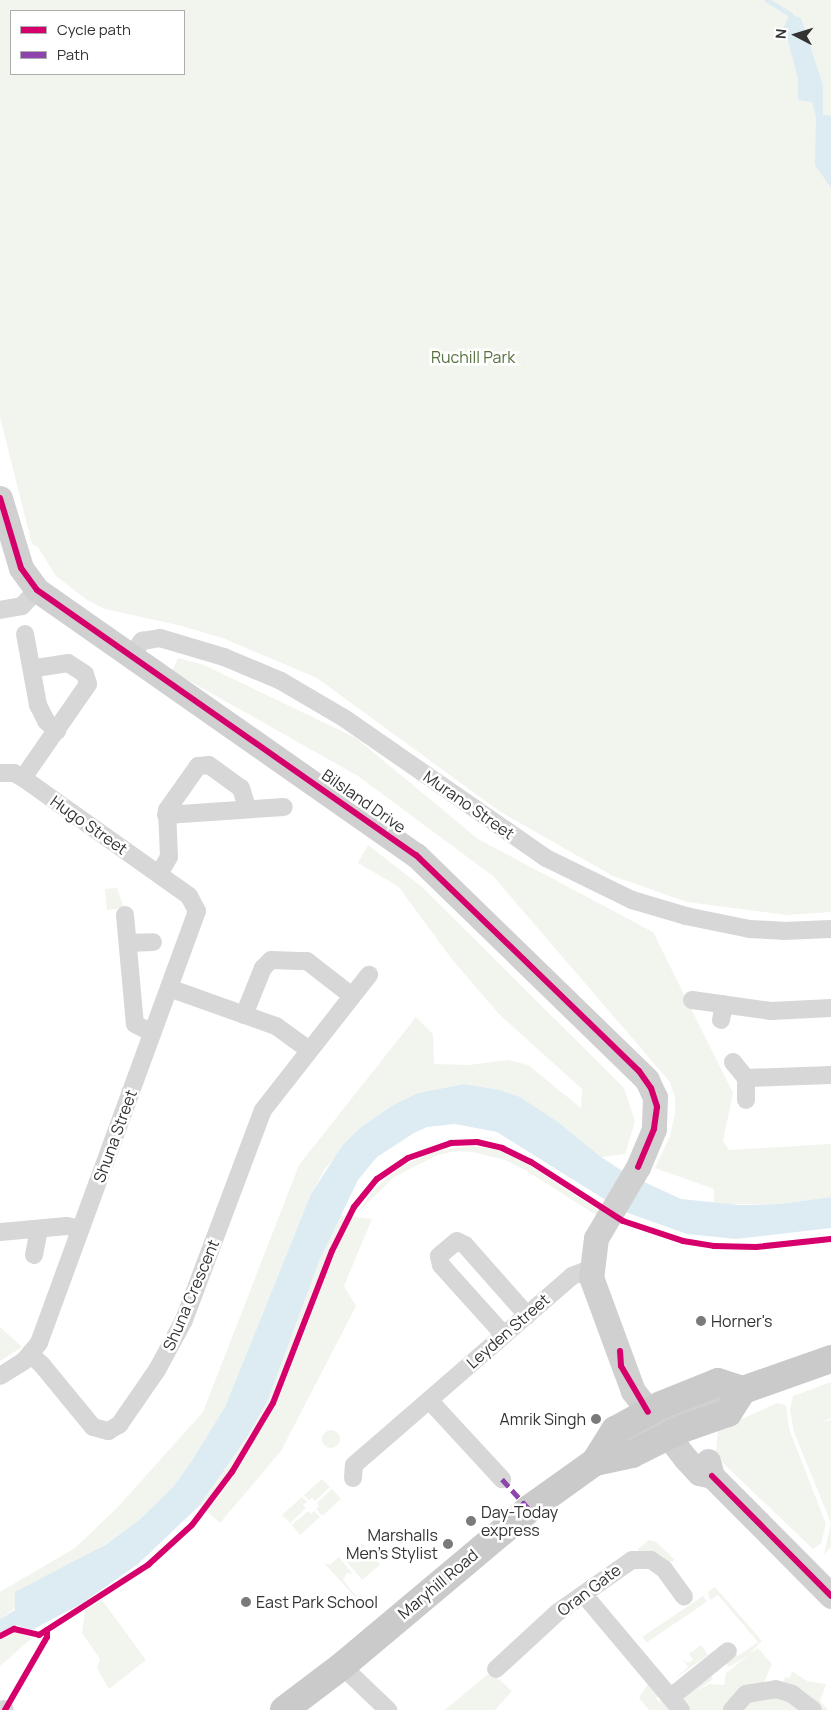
<!DOCTYPE html>
<style>
body{margin:0}
#map{position:relative;width:831px;height:1710px;overflow:hidden;background:#fff;font-family:Manrope,sans-serif}
div>[style]{position:absolute}
[style*='--x']{left:calc(var(--x)*1px);top:calc(var(--y)*1px);width:calc(var(--w)*1px);rotate:calc(var(--a)*1deg)}
.green>*{inset:0;background:#f1f5ed;transform-origin:0 0}
.round{border-radius:50%}
.water>*{inset:0;background:#ddebf3}
.stream>*{height:4.5px;margin:-2.25px;padding:0 2.25px;transform-origin:2.25px;border-radius:2.25px;background:#ddebf3}
.minor>*{height:18px;margin:-9px;padding:0 9px;transform-origin:9px;border-radius:9px;background:#d7d7d7}
.secondary>*{height:25px;margin:-12.5px;padding:0 12.5px;transform-origin:12.5px;border-radius:12.5px;background:#d0d0d0}
.primary>*{height:28px;margin:-14px;padding:0 14px;transform-origin:14px;border-radius:14px;background:#cacaca}
.quiet>*{height:5px;margin-top:-2.5px;transform-origin:0;background:repeating-linear-gradient(90deg,#8e44ad 0 10px,transparent 0 15px)}
.cycleway>*{height:6px;margin:-3px;padding:0 3px;transform-origin:3px;border-radius:3px;background:#d6006c}
.dots>*{width:14px;height:14px;translate:-50% -50%;box-sizing:border-box;border:2px solid #fff;border-radius:50%}
span{translate:-50% -50%;white-space:nowrap;text-align:center;line-height:1.15;-webkit-text-stroke:5px #fff;paint-order:stroke}
.park-label{font-size:16px;color:#56703f}
.street-label{font-size:16px;color:#333}
.poi-label{font-size:16px;color:#333}
.left{translate:0 -50%;text-align:left}
.right{translate:-100% -50%;text-align:right}
.legend{position:absolute;left:10px;top:10px;width:175px;height:65px;box-sizing:border-box;background:#fff;border:1px solid #adadad;margin:0;padding:6px 9px;list-style:none;font-size:15px;color:#333}
.legend li{display:flex;align-items:center;gap:10px;height:25px}
.legend b{width:25px;border:1px solid #adadad}
.north{position:absolute;left:771px;top:10px;width:50px;height:50px;-webkit-text-stroke:4px #fff;paint-order:stroke;rotate:275deg;font-size:14px;font-weight:700;line-height:20px;text-align:center;color:#333}
.north::after{content:'';display:block;margin:auto;width:18px;height:22px;background:#333;clip-path:polygon(50% 0,100% 100%,50% 72%,0 100%)}
</style>
<div id="map">
<div class="green">
<div style="clip-path:polygon(evenodd,0 0,831px 0,831px 912px,786px 915px,687px 902px,613px 876px,499px 811px,317px 678px,225px 639px,182px 626px,105px 609px,87px 600px,56px 576px,38px 547px,32px 544px,0 417px,0 0,11px 11px,184px 11px,184px 74px,11px 74px,11px 11px)"></div>
<div style="clip-path:polygon(178px 658px,204px 665px,356px 738px,478px 839px,653px 932px,733px 1093px,723px 1141px,729px 1150px,831px 1144px,831px 1197px,779px 1204px,714px 1204px,714px 1189px,655px 1168px,670px 1136px,675px 1113px,675px 1097px,670px 1082px,493px 876px,358px 776px,172px 671px)"></div>
<div style="clip-path:polygon(368px 845px,421px 886px,624px 1088px,635px 1122px,625px 1154px,601px 1157px,558px 1122px,520px 1097px,500px 1090px,464px 1084px,418px 1093px,393px 1105px,360px 1128px,325px 1169px,311px 1194px,225px 1407px,191px 1462px,173px 1487px,139px 1520px,0 1619px,0 1592px,75px 1548px,117px 1508px,203px 1412px,299px 1165px,416px 1017px,433px 1034px,434px 1064px,469px 1065px,508px 1060px,528px 1065px,581px 1108px,582px 1089px,499px 1014px,451px 958px,398px 886px,358px 863px)"></div>
<div style="clip-path:polygon(117px 888px,124px 908px,107px 910px,105px 889px)"></div>
<div style="clip-path:polygon(471px 1146px,499px 1150px,517px 1157px,607px 1216px,615px 1227px,525px 1170px,505px 1160px,473px 1152px,456px 1151px,438px 1155px,409px 1169px,394px 1177px,357px 1213px,375px 1188px,402px 1166px,436px 1151px)"></div>
<div style="clip-path:polygon(340px 1215px,372px 1219px,344px 1286px,356px 1306px,281px 1451px,220px 1523px,200px 1505px,247px 1437px,268px 1400px,320px 1259px)"></div>
<div style="clip-path:polygon(0 1327px,22px 1347px,0 1361px)"></div>
<div style="clip-path:polygon(831px 1382px,831px 1418px,820px 1422px,831px 1420px,831px 1547px,824px 1554px,831px 1523px,794px 1432px,790px 1410px,793px 1396px)"></div>
<div style="clip-path:polygon(777px 1403px,786px 1405px,789px 1429px,826px 1524px,821px 1543px,813px 1549px,724px 1464px,716px 1452px,718px 1430px)"></div>
<div class="round" style="left:322px;top:1430px;width:18px;height:18px"></div>
<div style="clip-path:polygon(322px 1479px,330px 1487px,315px 1501px,312px 1498px,309px 1500px,304px 1495px)"></div>
<div style="clip-path:polygon(332px 1489px,341px 1499px,322px 1516px,316px 1509px,319px 1506px,317px 1503px)"></div>
<div style="clip-path:polygon(302px 1497px,307px 1502px,303px 1505px,306px 1508px,290px 1523px,282px 1515px)"></div>
<div style="clip-path:polygon(308px 1511px,311px 1514px,314px 1511px,320px 1517px,300px 1535px,292px 1525px)"></div>
<div style="clip-path:polygon(649px 1540px,656px 1542px,675px 1560px,669px 1562px,660px 1556px,639px 1552px,638px 1549px)"></div>
<div style="left:362px;top:1543px;width:28px;height:24px;rotate:49deg"></div>
<div style="clip-path:polygon(339px 1557px,353px 1574px,347px 1573px,343px 1580px,369px 1612px,324px 1563px,330px 1565px)"></div>
<div style="clip-path:polygon(715px 1587px,762px 1641px,750px 1653px,758px 1648px,772px 1664px,764px 1682px,782px 1685px,785px 1677px,790px 1678px,792px 1671px,807px 1681px,826px 1684px,820px 1701px,828px 1710px,673px 1710px,684px 1695px,709px 1672px,713px 1679px,695px 1692px,709px 1684px,724px 1685px,726px 1673px,749px 1655px,729px 1667px,724px 1661px,734px 1652px,738px 1656px,758px 1642px,718px 1595px,710px 1600px,708px 1592px)"></div>
<div style="left:703px;top:1596px;width:7px;height:73px;rotate:56deg"></div>
<div style="clip-path:polygon(102px 1600px,146px 1660px,109px 1689px,97px 1668px,100px 1659px,82px 1633px,85px 1610px)"></div>
<div style="clip-path:polygon(16px 1632px,32px 1638px,0 1666px,0 1639px)"></div>
<div style="clip-path:polygon(701px 1645px,708px 1655px,674px 1679px,688px 1667px,683px 1659px,688px 1663px,693px 1660px,689px 1654px)"></div>
<div style="clip-path:polygon(487px 1675px,494px 1675px,512px 1691px,495px 1710px,445px 1710px)"></div>
<div style="clip-path:polygon(648px 1684px,662px 1693px,656px 1698px,659px 1702px,665px 1697px,673px 1710px,649px 1710px,639px 1698px)"></div>
</div>
<div class="water">
<div style="clip-path:polygon(790px 14px,801px 18px,823px 85px,823px 115px,831px 116px,831px 188px,815px 165px,816px 117px,812px 102px,798px 100px,798px 78px,784px 27px)"></div>
<div style="clip-path:polygon(464px 1084px,500px 1090px,520px 1097px,558px 1122px,601px 1157px,627px 1174px,681px 1199px,740px 1205px,779px 1204px,831px 1197px,831px 1228px,736px 1239px,687px 1234px,625px 1212px,497px 1132px,455px 1124px,427px 1127px,414px 1133px,377px 1157px,358px 1180px,320px 1259px,268px 1400px,247px 1437px,200px 1505px,138px 1564px,81px 1604px,32px 1630px,16px 1625px,0 1632px,0 1619px,15px 1610px,15px 1592px,105px 1545px,139px 1520px,173px 1487px,191px 1462px,225px 1407px,311px 1194px,342px 1146px,360px 1128px,393px 1105px,418px 1093px)"></div>
</div>
<div class="stream">
<div style="--x:767;--y:0;--w:27;--a:31"></div>
</div>
<div class="minor">
<div style="--x:0;--y:610;--w:22;--a:-10"></div>
<div style="--x:22;--y:606;--w:22;--a:-47"></div>
<div style="--x:25;--y:634;--w:72;--a:79.6"></div>
<div style="--x:38;--y:705;--w:18;--a:63"></div>
<div style="--x:46;--y:721;--w:15;--a:42"></div>
<div style="--x:131;--y:656;--w:19;--a:-54"></div>
<div style="--x:142;--y:641;--w:18;--a:-9"></div>
<div style="--x:160;--y:638;--w:67;--a:16.5"></div>
<div style="--x:224;--y:657;--w:62;--a:22.8"></div>
<div style="--x:281;--y:681;--w:73;--a:30.4"></div>
<div style="--x:344;--y:718;--w:246;--a:34.7"></div>
<div style="--x:546;--y:858;--w:96;--a:26"></div>
<div style="--x:632;--y:900;--w:56;--a:16.5"></div>
<div style="--x:686;--y:916;--w:65;--a:11.5"></div>
<div style="--x:750;--y:929;--w:33;--a:3"></div>
<div style="--x:783;--y:931;--w:48;--a:-2.4"></div>
<div style="--x:0;--y:773;--w:14;--a:0"></div>
<div style="--x:14;--y:773;--w:10;--a:29"></div>
<div style="--x:23;--y:778;--w:204;--a:35.4"></div>
<div style="--x:189;--y:896;--w:17;--a:62"></div>
<div style="--x:197;--y:911;--w:460;--a:110.1"></div>
<div style="--x:39;--y:1343;--w:23;--a:130"></div>
<div style="--x:24;--y:1361;--w:28;--a:148"></div>
<div style="--x:23;--y:778;--w:114;--a:-55.3"></div>
<div style="--x:88;--y:684;--w:10;--a:-107"></div>
<div style="--x:85;--y:674;--w:20;--a:-147"></div>
<div style="--x:68;--y:663;--w:36;--a:171"></div>
<div style="--x:166;--y:815;--w:118;--a:-3.9"></div>
<div style="--x:159;--y:874;--w:20;--a:-60"></div>
<div style="--x:169;--y:857;--w:47;--a:-92.4"></div>
<div style="--x:167;--y:810;--w:54;--a:-54.8"></div>
<div style="--x:198;--y:766;--w:11;--a:-5"></div>
<div style="--x:209;--y:765;--w:39;--a:36"></div>
<div style="--x:241;--y:788;--w:21;--a:73"></div>
<div style="--x:125;--y:915;--w:109;--a:84.8"></div>
<div style="--x:135;--y:1024;--w:19;--a:28"></div>
<div style="--x:128;--y:943;--w:25;--a:-2"></div>
<div style="--x:169;--y:988;--w:114;--a:19.6"></div>
<div style="--x:276;--y:1026;--w:41;--a:36"></div>
<div style="--x:692;--y:1000;--w:80;--a:7.9"></div>
<div style="--x:771;--y:1011;--w:60;--a:-2.9"></div>
<div style="--x:244;--y:1015;--w:51;--a:-68"></div>
<div style="--x:263;--y:968;--w:11;--a:-45"></div>
<div style="--x:271;--y:960;--w:36;--a:2"></div>
<div style="--x:307;--y:961;--w:57;--a:37.9"></div>
<div style="--x:721;--y:1020;--w:16;--a:-79"></div>
<div style="--x:733;--y:1062;--w:21;--a:51"></div>
<div style="--x:746;--y:1078;--w:22;--a:90"></div>
<div style="--x:746;--y:1078;--w:85;--a:-2"></div>
<div style="--x:0;--y:1232;--w:67;--a:-5.1"></div>
<div style="--x:67;--y:1226;--w:14;--a:12"></div>
<div style="--x:34;--y:1255;--w:26;--a:-79"></div>
<div style="--x:504;--y:1335;--w:94;--a:-132"></div>
<div style="--x:441;--y:1265;--w:9;--a:-103"></div>
<div style="--x:439;--y:1256;--w:23;--a:-40"></div>
<div style="--x:457;--y:1241;--w:9;--a:27"></div>
<div style="--x:465;--y:1245;--w:94;--a:48.5"></div>
<div style="--x:31;--y:1355;--w:15;--a:42"></div>
<div style="--x:42;--y:1365;--w:80;--a:50.6"></div>
<div style="--x:93;--y:1427;--w:16;--a:15"></div>
<div style="--x:108;--y:1431;--w:13;--a:-29"></div>
<div style="--x:119;--y:1425;--w:67;--a:-55.4"></div>
<div style="--x:157;--y:1370;--w:57;--a:-61.6"></div>
<div style="--x:184;--y:1320;--w:224;--a:-69.4"></div>
<div style="--x:263;--y:1110;--w:172;--a:-51.9"></div>
<div style="--x:429;--y:1400;--w:108;--a:47.3"></div>
<div style="--x:353;--y:1478;--w:13;--a:-86"></div>
<div style="--x:354;--y:1465;--w:289;--a:-40.9"></div>
<div style="--x:572;--y:1276;--w:19;--a:-21"></div>
<div style="--x:585;--y:1596;--w:149;--a:49.9"></div>
<div style="--x:342;--y:1666;--w:64;--a:43.7"></div>
<div style="--x:496;--y:1669;--w:84;--a:-42.6"></div>
<div style="--x:558;--y:1612;--w:90;--a:-35.1"></div>
<div style="--x:632;--y:1560;--w:19;--a:0"></div>
<div style="--x:651;--y:1560;--w:16;--a:35"></div>
<div style="--x:664;--y:1569;--w:34;--a:54"></div>
<div style="--x:671;--y:1697;--w:73;--a:-38.9"></div>
<div style="--x:4;--y:1709;--w:1;--a:45"></div>
<div style="--x:732;--y:1710;--w:21;--a:-49"></div>
<div style="--x:746;--y:1694;--w:30;--a:-9"></div>
<div style="--x:776;--y:1689;--w:17;--a:17"></div>
<div style="--x:792;--y:1694;--w:26;--a:37"></div>
</div>
<div class="secondary">
<div style="--x:0;--y:498;--w:73;--a:73.3"></div>
<div style="--x:21;--y:568;--w:27;--a:54"></div>
<div style="--x:37;--y:590;--w:462;--a:35"></div>
<div style="--x:416;--y:855;--w:322;--a:44.2"></div>
<div style="--x:647;--y:1080;--w:19;--a:65"></div>
<div style="--x:655;--y:1097;--w:32;--a:92"></div>
<div style="--x:654;--y:1129;--w:41;--a:112.8"></div>
<div style="--x:638;--y:1167;--w:82;--a:120.6"></div>
<div style="--x:596;--y:1238;--w:39;--a:97"></div>
<div style="--x:591;--y:1277;--w:121;--a:69.8"></div>
<div style="--x:633;--y:1391;--w:86;--a:52.1"></div>
<div style="--x:686;--y:1459;--w:19;--a:47"></div>
<div style="--x:699;--y:1473;--w:13;--a:13"></div>
<div style="--x:597;--y:1460;--w:86;--a:-29.8"></div>
<div style="--x:672;--y:1417;--w:76;--a:-20.8"></div>
<div style="--x:708;--y:1461;--w:16;--a:75"></div>
<div style="--x:712;--y:1476;--w:169;--a:45.2"></div>
</div>
<div class="primary">
<div style="--x:595;--y:1462;--w:38;--a:-12"></div>
<div style="--x:632;--y:1454;--w:56;--a:-26.6"></div>
<div style="--x:682;--y:1429;--w:49;--a:-19.2"></div>
<div style="--x:728;--y:1413;--w:27;--a:-57"></div>
<div style="--x:284;--y:1710;--w:73;--a:-37.2"></div>
<div style="--x:342;--y:1666;--w:244;--a:-40"></div>
<div style="--x:529;--y:1509;--w:81;--a:-35.5"></div>
<div style="--x:595;--y:1462;--w:38;--a:-58"></div>
<div style="--x:615;--y:1430;--w:52;--a:-28.5"></div>
<div style="--x:661;--y:1405;--w:61;--a:-22"></div>
<div style="--x:718;--y:1382;--w:26;--a:18"></div>
<div style="--x:743;--y:1390;--w:93;--a:-19.4"></div>
</div>
<div class="quiet">
<div style="--x:502;--y:1479;--w:40;--a:48"></div>
</div>
<div class="cycleway">
<div style="--x:0;--y:498;--w:73;--a:73.3"></div>
<div style="--x:21;--y:568;--w:27;--a:54"></div>
<div style="--x:37;--y:590;--w:462;--a:35"></div>
<div style="--x:416;--y:855;--w:310;--a:44.1"></div>
<div style="--x:639;--y:1071;--w:21;--a:55"></div>
<div style="--x:651;--y:1088;--w:20;--a:72"></div>
<div style="--x:657;--y:1107;--w:22;--a:98"></div>
<div style="--x:654;--y:1129;--w:41;--a:112.8"></div>
<div style="--x:620;--y:1351;--w:15;--a:86"></div>
<div style="--x:621;--y:1366;--w:53;--a:59.6"></div>
<div style="--x:712;--y:1476;--w:169;--a:45.2"></div>
<div style="--x:0;--y:1636;--w:16;--a:-27"></div>
<div style="--x:14;--y:1629;--w:26;--a:13"></div>
<div style="--x:39;--y:1635;--w:130;--a:-32.7"></div>
<div style="--x:148;--y:1565;--w:59;--a:-42.3"></div>
<div style="--x:192;--y:1525;--w:66;--a:-53"></div>
<div style="--x:232;--y:1472;--w:80;--a:-59.3"></div>
<div style="--x:273;--y:1403;--w:163;--a:-68.8"></div>
<div style="--x:332;--y:1251;--w:49;--a:-63.4"></div>
<div style="--x:354;--y:1207;--w:36;--a:-51"></div>
<div style="--x:377;--y:1179;--w:37;--a:-34"></div>
<div style="--x:408;--y:1158;--w:46;--a:-19.2"></div>
<div style="--x:451;--y:1143;--w:26;--a:-2"></div>
<div style="--x:477;--y:1142;--w:26;--a:13"></div>
<div style="--x:502;--y:1148;--w:32;--a:26"></div>
<div style="--x:531;--y:1162;--w:109;--a:32.7"></div>
<div style="--x:623;--y:1221;--w:63;--a:18.4"></div>
<div style="--x:683;--y:1241;--w:31;--a:9"></div>
<div style="--x:714;--y:1246;--w:42;--a:1.4"></div>
<div style="--x:756;--y:1247;--w:75;--a:-6.1"></div>
<div style="--x:5;--y:1710;--w:84;--a:-60.1"></div>
<div style="--x:47;--y:1637;--w:7;--a:-90"></div>
</div>
<div class="dots">
<div style="left:701px;top:1321px;background:#7a7a7a"></div>
<div style="left:596px;top:1419px;background:#7a7a7a"></div>
<div style="left:471px;top:1521px;background:#7a7a7a"></div>
<div style="left:448px;top:1544px;background:#7a7a7a"></div>
<div style="left:246px;top:1602px;background:#7a7a7a"></div>
</div>
<div class="park-label">
<span style="left:473px;top:357px">Ruchill Park</span>
</div>
<div class="street-label">
<span style="left:364px;top:801px;rotate:35deg">Bilsland Drive</span>
<span style="left:469px;top:805px;rotate:35deg">Murano Street</span>
<span style="left:89px;top:825px;rotate:35deg">Hugo Street</span>
<span style="left:115px;top:1136px;rotate:-70deg">Shuna Street</span>
<span style="left:191px;top:1295px;rotate:-67deg">Shuna Crescent</span>
<span style="left:508px;top:1331px;rotate:-41deg">Leyden Street</span>
<span style="left:438px;top:1584px;rotate:-40deg">Maryhill Road</span>
<span style="left:589px;top:1590px;rotate:-37deg">Oran Gate</span>
</div>
<div class="poi-label">
<span class="left" style="left:711px;top:1321px">Horner's</span>
<span class="right" style="left:586px;top:1419px">Amrik Singh</span>
<span class="left" style="left:481px;top:1521px">Day-Today<br>express</span>
<span class="right" style="left:438px;top:1544px">Marshalls<br>Men's Stylist</span>
<span class="left" style="left:256px;top:1602px">East Park School</span>
</div>
<ul class="legend">
<li><b style="height:6px;background:#d6006c"></b>Cycle path</li>
<li><b style="height:6px;background:#8e44ad"></b>Path</li>
</ul>
<div class="north">N</div>
</div>
